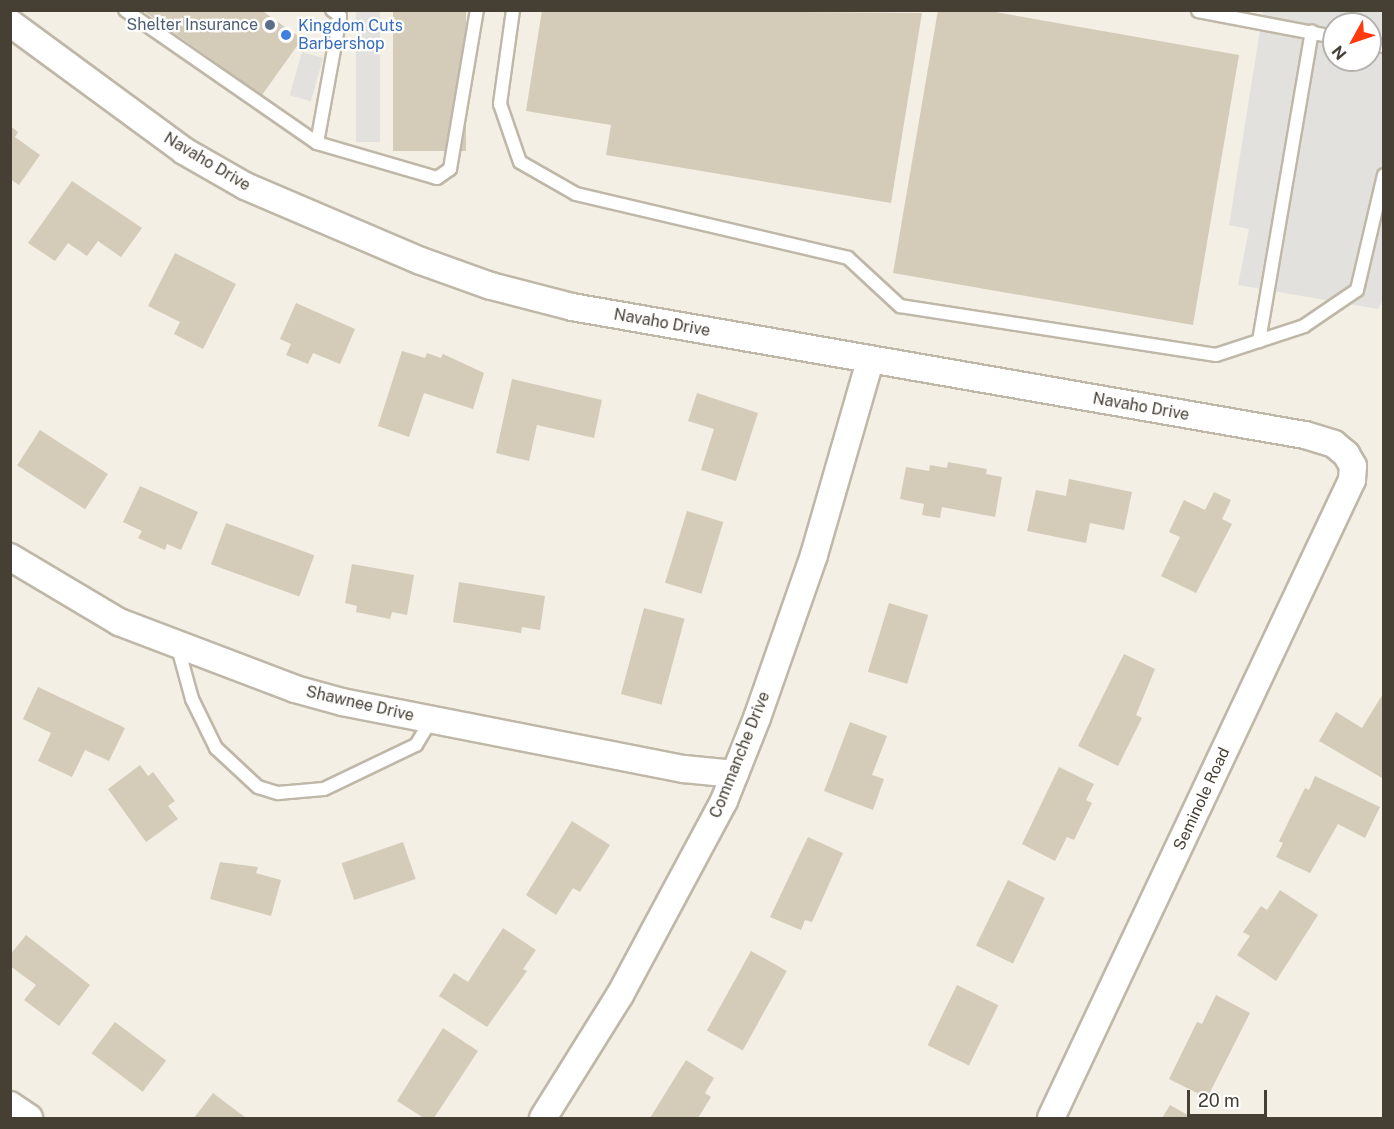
<!DOCTYPE html>
<style>
body{margin:0}
#map{position:relative;width:1394px;height:1129px;overflow:hidden;background:#f3efe4;font-family:"Public Sans",sans-serif}
div>[style]{position:absolute}
[style*='--x']{left:calc(var(--x)*1px);top:calc(var(--y)*1px);width:calc(var(--w)*1px);rotate:calc(var(--a)*1deg)}
.parking>*{inset:0;background:#e3e1dd;transform-origin:0 0}
.building>*{inset:0;background:#d5cbb9;transform-origin:0 0}
.roads{filter:drop-shadow(2px 0 #bfb7a7) drop-shadow(-2px 0 #bfb7a7) drop-shadow(0 2px #bfb7a7) drop-shadow(0 -2px #bfb7a7)}
.service>*{height:12px;margin:-6px;padding:0 6px;transform-origin:6px;border-radius:6px;background:#fff}
.minor>*{height:26px;margin:-13px;padding:0 13px;transform-origin:13px;border-radius:13px;background:#fff}
.dots>*{width:16px;height:16px;translate:-50% -50%;box-sizing:border-box;border:3px solid #fff;border-radius:50%}
span{translate:-50% -50%;white-space:nowrap;text-align:center;line-height:1.15;-webkit-text-stroke:4.5px #fff;paint-order:stroke}
.service-label{font-size:16px;color:#4e5e75}
.right{translate:-100% -50%;text-align:right}
.shop-label{font-size:16px;color:#366cbe}
.left{translate:0 -50%;text-align:left}
.street-label{font-size:16px;color:#453f34}
.frame{position:absolute;inset:0;border:12px solid #453f34;pointer-events:none}
.north{position:absolute;left:1322px;top:12px;width:60px;height:60px;box-sizing:border-box;background:#fff;border:2px solid #b5b2ae;border-radius:50%;rotate:230deg;font-size:16px;font-weight:700;line-height:24px;text-align:center;color:#453f34}
.north::after{content:'';display:block;margin:auto;width:21px;height:27px;background:#ff3a0f;clip-path:polygon(50% 0,100% 100%,50% 72%,0 100%)}
.scale{position:absolute;left:1187px;top:1090px;width:80px;height:27px;box-sizing:border-box;border:3px solid #453f34;border-top:0;padding-left:8px;font-size:18px;line-height:21px;white-space:nowrap;color:#453f34;-webkit-text-stroke:4px #fff;paint-order:stroke}
</style>
<div id="map">
<div class="parking">
<div style="left:356px;top:11px;width:24px;height:131px"></div>
<div style="clip-path:polygon(evenodd,1263px 11px,1383px 11px,1384px 298px,1378px 309px,1238px 285px,1249px 229px,1229px 225px,1263px 11px,1334px 24px,1370px 24px,1370px 60px,1334px 60px,1334px 24px)"></div>
<div style="left:302px;top:52px;width:22px;height:45px;rotate:16deg"></div>
</div>
<div class="building">
<div style="clip-path:polygon(142px 10px,261px 10px,302px 39px,262px 95px)"></div>
<div style="left:393px;top:10px;width:73px;height:141px"></div>
<div style="clip-path:polygon(542px 10px,922px 13px,891px 203px,606px 155px,611px 125px,526px 111px)"></div>
<div style="clip-path:polygon(938px 10px,984px 10px,1239px 55px,1193px 325px,893px 273px)"></div>
<div style="clip-path:polygon(10px 126px,18px 132px,15px 137px,40px 155px,19px 185px,10px 179px)"></div>
<div style="clip-path:polygon(72px 181px,142px 228px,121px 257px,98px 241px,87px 256px,68px 243px,55px 261px,28px 243px)"></div>
<div style="clip-path:polygon(175px 253px,236px 284px,203px 349px,174px 334px,180px 322px,148px 306px)"></div>
<div style="clip-path:polygon(296px 303px,355px 329px,340px 364px,313px 353px,308px 364px,286px 355px,291px 344px,280px 339px)"></div>
<div style="clip-path:polygon(402px 351px,425px 358px,427px 353px,441px 358px,443px 354px,484px 373px,473px 409px,424px 393px,409px 437px,378px 426px)"></div>
<div style="clip-path:polygon(512px 379px,602px 400px,594px 438px,537px 425px,529px 461px,496px 453px)"></div>
<div style="clip-path:polygon(697px 393px,758px 413px,736px 481px,701px 470px,714px 429px,688px 421px)"></div>
<div style="left:40px;top:430px;width:81px;height:42px;rotate:33deg"></div>
<div style="clip-path:polygon(948px 462px,987px 469px,986px 474px,1002px 477px,995px 517px,942px 507px,940px 518px,922px 515px,924px 504px,900px 499px,906px 467px,929px 471px,930px 465px,947px 468px)"></div>
<div style="clip-path:polygon(1069px 479px,1132px 492px,1124px 530px,1090px 523px,1086px 543px,1027px 531px,1036px 490px,1066px 496px)"></div>
<div style="clip-path:polygon(140px 486px,198px 512px,181px 550px,167px 544px,165px 550px,138px 538px,142px 531px,123px 522px)"></div>
<div style="clip-path:polygon(1214px 492px,1231px 500px,1222px 519px,1232px 524px,1196px 593px,1161px 576px,1180px 537px,1169px 532px,1184px 500px,1205px 510px)"></div>
<div style="left:687px;top:511px;width:38px;height:75px;rotate:17deg"></div>
<div style="left:226px;top:523px;width:94px;height:44px;rotate:20deg"></div>
<div style="clip-path:polygon(352px 564px,414px 575px,407px 615px,392px 612px,390px 619px,356px 612px,357px 606px,345px 603px)"></div>
<div style="clip-path:polygon(459px 582px,545px 596px,540px 630px,522px 627px,521px 633px,453px 622px)"></div>
<div style="left:889px;top:603px;width:41px;height:72px;rotate:17deg"></div>
<div style="left:644px;top:608px;width:42px;height:89px;rotate:15deg"></div>
<div style="clip-path:polygon(1124px 654px,1155px 669px,1136px 715px,1142px 718px,1118px 766px,1078px 746px)"></div>
<div style="clip-path:polygon(38px 687px,125px 728px,109px 761px,85px 750px,72px 777px,38px 761px,51px 733px,23px 719px)"></div>
<div style="clip-path:polygon(1384px 692px,1384px 776px,1382px 778px,1319px 741px,1336px 712px,1362px 728px)"></div>
<div style="clip-path:polygon(850px 722px,887px 736px,872px 775px,884px 779px,873px 810px,824px 791px)"></div>
<div style="clip-path:polygon(140px 765px,148px 776px,153px 772px,175px 801px,168px 806px,178px 819px,146px 842px,108px 789px)"></div>
<div style="clip-path:polygon(1059px 767px,1094px 784px,1086px 800px,1092px 803px,1074px 840px,1067px 837px,1055px 861px,1022px 844px)"></div>
<div style="clip-path:polygon(1315px 776px,1380px 807px,1365px 838px,1338px 824px,1310px 873px,1276px 857px,1283px 843px,1279px 841px,1305px 788px,1309px 790px)"></div>
<div style="clip-path:polygon(572px 821px,610px 845px,580px 892px,573px 888px,556px 915px,526px 895px)"></div>
<div style="clip-path:polygon(808px 837px,843px 853px,812px 922px,805px 920px,801px 930px,770px 917px)"></div>
<div style="left:403px;top:842px;width:39px;height:65px;rotate:71deg"></div>
<div style="clip-path:polygon(220px 862px,258px 867px,256px 873px,281px 880px,271px 916px,210px 899px)"></div>
<div style="left:1008px;top:880px;width:41px;height:73px;rotate:26deg"></div>
<div style="clip-path:polygon(1280px 890px,1318px 915px,1276px 981px,1237px 955px,1250px 936px,1243px 932px,1261px 906px,1267px 910px)"></div>
<div style="clip-path:polygon(503px 928px,536px 950px,523px 969px,527px 971px,487px 1027px,439px 996px,454px 973px,468px 982px)"></div>
<div style="clip-path:polygon(26px 935px,90px 985px,59px 1026px,24px 1000px,36px 985px,10px 966px,10px 955px)"></div>
<div style="left:751px;top:951px;width:41px;height:91px;rotate:29deg"></div>
<div style="left:957px;top:985px;width:46px;height:67px;rotate:26deg"></div>
<div style="clip-path:polygon(1216px 995px,1250px 1013px,1207px 1098px,1169px 1079px,1197px 1022px,1202px 1024px)"></div>
<div style="left:115px;top:1022px;width:64px;height:39px;rotate:37deg"></div>
<div style="clip-path:polygon(443px 1028px,478px 1051px,434px 1118px,424px 1118px,397px 1101px)"></div>
<div style="clip-path:polygon(686px 1060px,714px 1078px,705px 1093px,711px 1097px,698px 1118px,650px 1118px)"></div>
<div style="clip-path:polygon(213px 1093px,246px 1118px,194px 1118px)"></div>
<div style="clip-path:polygon(1170px 1105px,1193px 1118px,1162px 1118px)"></div>
</div>
<div class="roads">
<div class="service">
<div style="--x:125;--y:10;--w:234;--a:34.7"></div>
<div style="--x:317;--y:143;--w:125;--a:16.3"></div>
<div style="--x:437;--y:178;--w:16;--a:-35"></div>
<div style="--x:450;--y:169;--w:161;--a:-80.4"></div>
<div style="--x:513;--y:10;--w:95;--a:97.9"></div>
<div style="--x:500;--y:104;--w:61;--a:71"></div>
<div style="--x:520;--y:162;--w:64;--a:29.7"></div>
<div style="--x:576;--y:194;--w:279;--a:13.2"></div>
<div style="--x:848;--y:258;--w:71;--a:42.7"></div>
<div style="--x:900;--y:306;--w:320;--a:8.8"></div>
<div style="--x:1216;--y:355;--w:93;--a:-18.2"></div>
<div style="--x:1304;--y:326;--w:64;--a:-34.2"></div>
<div style="--x:1357;--y:290;--w:118;--a:-76.8"></div>
<div style="--x:1198;--y:11;--w:138;--a:10.8"></div>
<div style="--x:1370;--y:44;--w:14;--a:8"></div>
<div style="--x:317;--y:143;--w:129;--a:-79.7"></div>
<div style="--x:340;--y:16;--w:10;--a:-143"></div>
<div style="--x:1259;--y:341;--w:314;--a:-80.3"></div>
<div style="--x:178;--y:648;--w:53;--a:74.6"></div>
<div style="--x:192;--y:699;--w:55;--a:63.9"></div>
<div style="--x:216;--y:748;--w:57;--a:42.9"></div>
<div style="--x:258;--y:787;--w:21;--a:17"></div>
<div style="--x:278;--y:793;--w:46;--a:-5"></div>
<div style="--x:324;--y:789;--w:102;--a:-25.6"></div>
<div style="--x:416;--y:745;--w:29;--a:-59"></div>
</div>
<div class="minor">
<div style="--x:10;--y:23;--w:216;--a:36.3"></div>
<div style="--x:184;--y:151;--w:70;--a:29.8"></div>
<div style="--x:245;--y:186;--w:191;--a:23.1"></div>
<div style="--x:421;--y:261;--w:74;--a:19.7"></div>
<div style="--x:491;--y:286;--w:84;--a:14.5"></div>
<div style="--x:572;--y:307;--w:744;--a:9.91"></div>
<div style="--x:1305;--y:435;--w:30;--a:17"></div>
<div style="--x:1334;--y:444;--w:16;--a:40"></div>
<div style="--x:1346;--y:454;--w:14;--a:60"></div>
<div style="--x:1353;--y:466;--w:14;--a:94"></div>
<div style="--x:1352;--y:480;--w:705;--a:115.26"></div>
<div style="--x:10;--y:557;--w:127;--a:30.8"></div>
<div style="--x:119;--y:622;--w:188;--a:20.8"></div>
<div style="--x:295;--y:689;--w:49;--a:15.5"></div>
<div style="--x:342;--y:702;--w:349;--a:11.1"></div>
<div style="--x:684;--y:769;--w:51;--a:5.6"></div>
<div style="--x:10;--y:1105;--w:23;--a:34"></div>
<div style="--x:543;--y:1118;--w:145;--a:-58"></div>
<div style="--x:620;--y:995;--w:220;--a:-61.8"></div>
<div style="--x:724;--y:801;--w:89;--a:-68.3"></div>
<div style="--x:757;--y:718;--w:173;--a:-70.7"></div>
<div style="--x:814;--y:555;--w:202;--a:-73.9"></div>
</div>
</div>
<div class="dots">
<div style="left:270px;top:25px;background:#5c6f8a"></div>
<div style="left:286px;top:35px;background:#3f7fe0"></div>
</div>
<div class="service-label">
<span class="right" style="left:258px;top:25px">Shelter Insurance</span>
</div>
<div class="shop-label">
<span class="left" style="left:298px;top:35px">Kingdom Cuts<br>Barbershop</span>
</div>
<div class="street-label">
<span style="left:207px;top:162px;rotate:31deg">Navaho Drive</span>
<span style="left:662px;top:323px;rotate:10deg">Navaho Drive</span>
<span style="left:1141px;top:407px;rotate:10deg">Navaho Drive</span>
<span style="left:360px;top:704px;rotate:13deg">Shawnee Drive</span>
<span style="left:740px;top:755px;rotate:-68deg">Commanche Drive</span>
<span style="left:1202px;top:799px;rotate:-65deg">Seminole Road</span>
</div>
<div class="frame"></div>
<div class="north">N</div>
<div class="scale">20 m</div>
</div>
